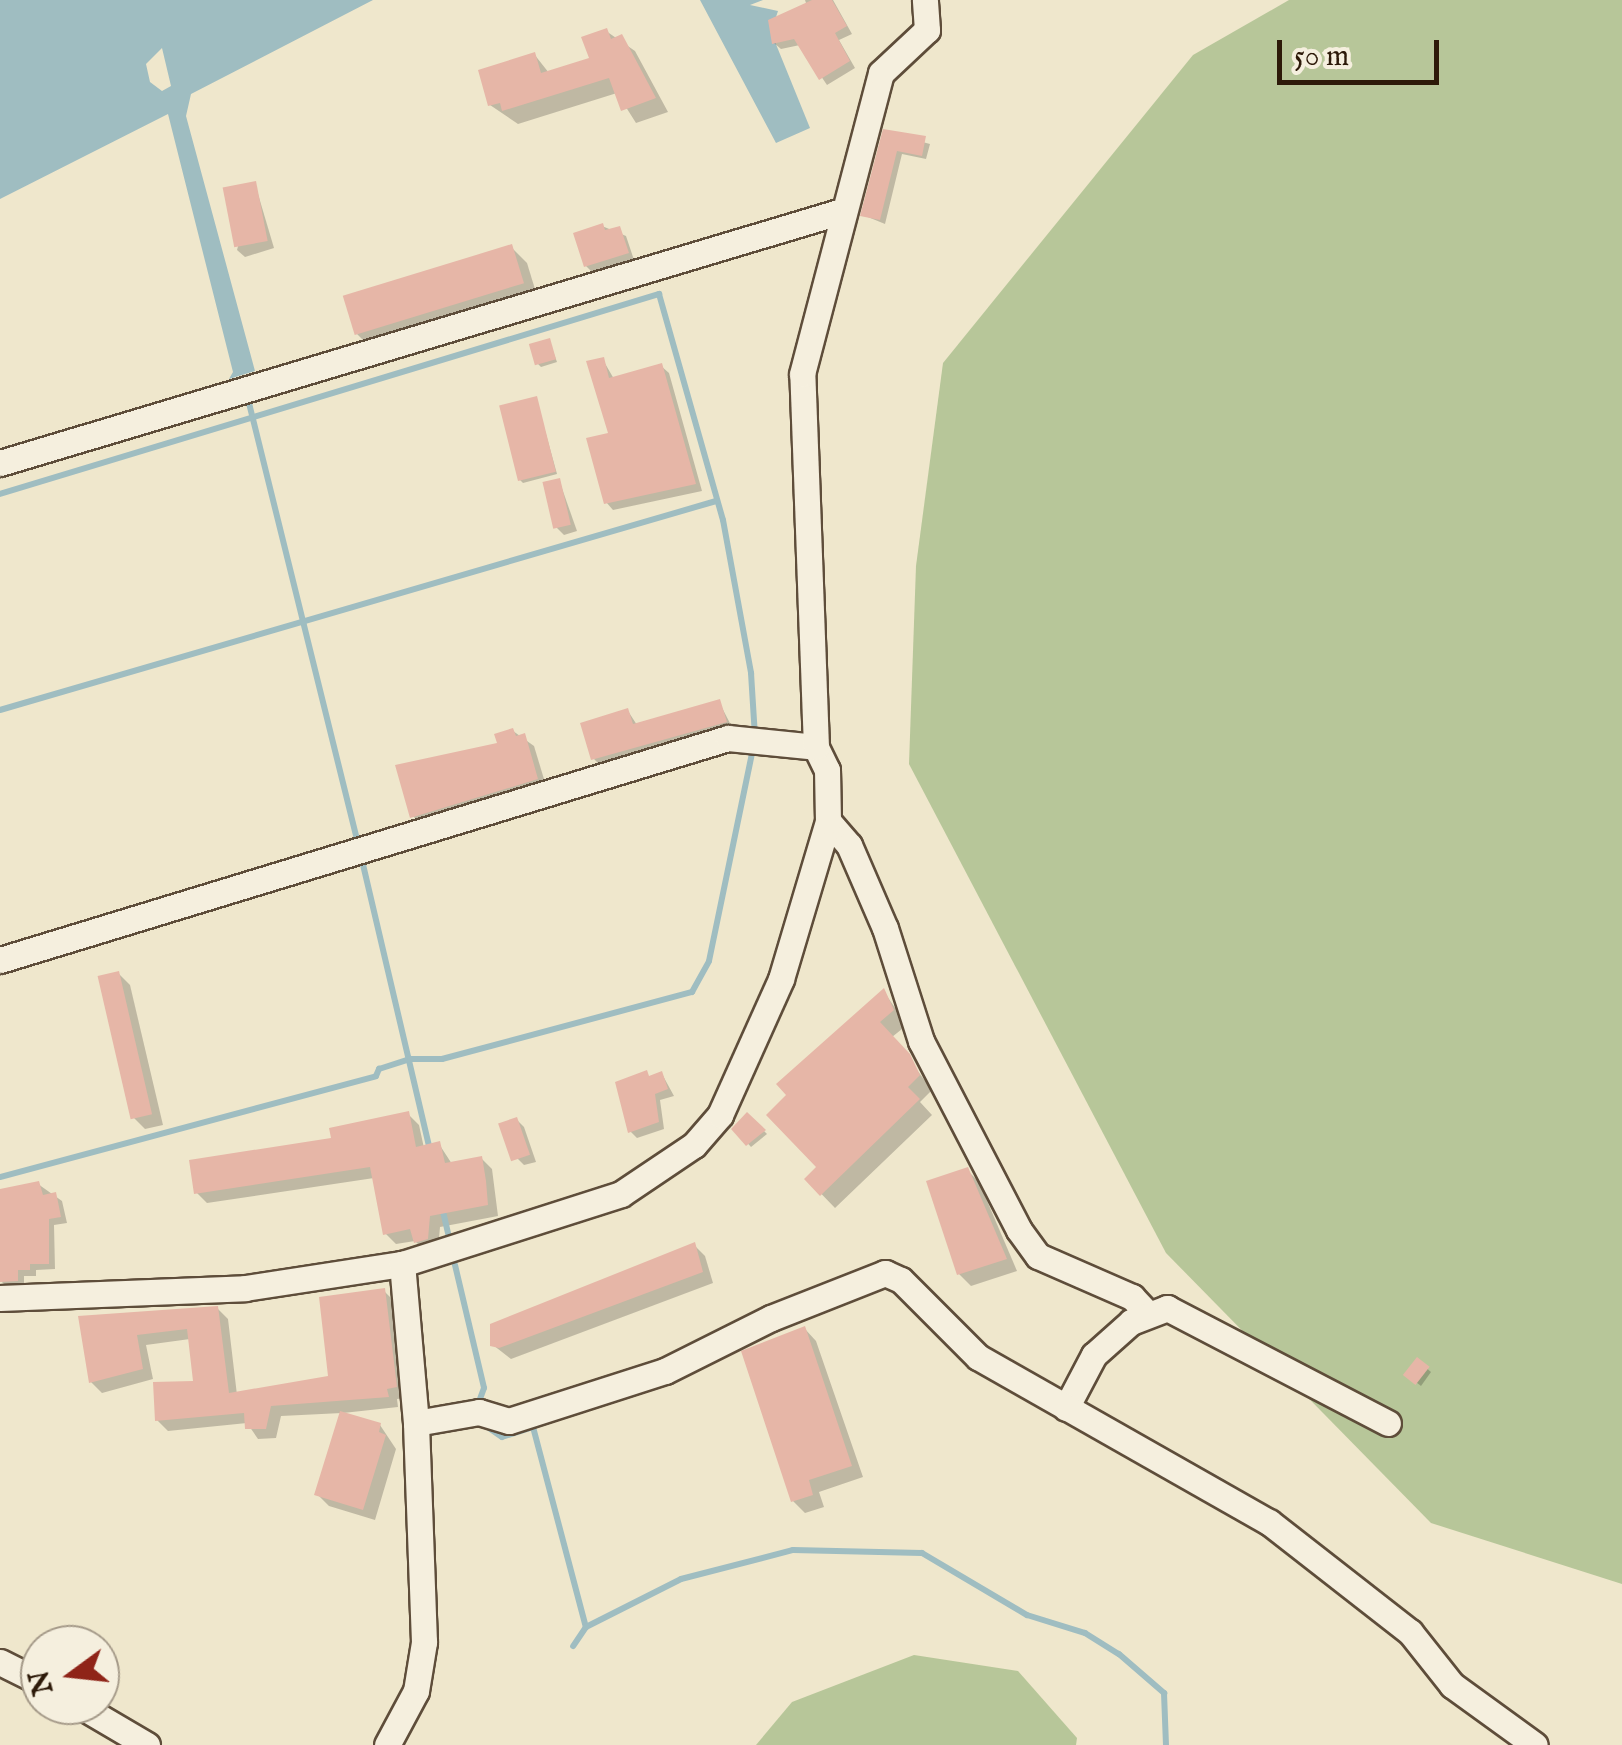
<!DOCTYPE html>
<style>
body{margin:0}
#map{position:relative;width:1622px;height:1745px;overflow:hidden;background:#efe7cc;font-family:"IM FELL English",serif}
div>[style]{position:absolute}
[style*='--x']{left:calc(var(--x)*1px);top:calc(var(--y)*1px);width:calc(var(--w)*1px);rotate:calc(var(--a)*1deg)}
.green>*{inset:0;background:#b7c699}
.water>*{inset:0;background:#9fbdc1}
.shadow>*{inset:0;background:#0003}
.stream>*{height:6px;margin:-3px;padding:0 3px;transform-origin:3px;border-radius:3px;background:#9fbdc1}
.building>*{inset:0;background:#e6b6a7;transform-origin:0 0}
.roads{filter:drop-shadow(2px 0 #5e4d3a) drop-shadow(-2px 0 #5e4d3a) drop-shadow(0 2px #5e4d3a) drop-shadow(0 -2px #5e4d3a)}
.minor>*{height:25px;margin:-12.5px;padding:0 12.5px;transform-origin:12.5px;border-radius:12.5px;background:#f5efde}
span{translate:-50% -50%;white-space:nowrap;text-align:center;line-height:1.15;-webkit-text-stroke:10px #f5efde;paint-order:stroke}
.north{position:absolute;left:20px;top:1625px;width:100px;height:100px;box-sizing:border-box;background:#f5efde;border:2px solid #a59a89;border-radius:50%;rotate:255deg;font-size:28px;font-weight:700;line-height:40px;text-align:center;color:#2d1a09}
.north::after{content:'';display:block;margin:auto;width:35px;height:45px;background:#8f2418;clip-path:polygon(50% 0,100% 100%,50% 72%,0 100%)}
.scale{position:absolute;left:1277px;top:40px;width:162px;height:45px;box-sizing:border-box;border:5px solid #2d1a09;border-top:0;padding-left:12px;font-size:30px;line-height:35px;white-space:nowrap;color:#2d1a09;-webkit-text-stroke:8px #f5efde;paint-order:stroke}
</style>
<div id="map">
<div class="green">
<div style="clip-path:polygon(1289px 0,1622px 0,1622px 1584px,1431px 1523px,1166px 1253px,909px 764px,916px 566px,943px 363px,1193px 55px)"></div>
<div style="clip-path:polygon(914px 1655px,1018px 1671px,1077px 1738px,1076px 1745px,756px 1745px,792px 1702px)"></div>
</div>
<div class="water">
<div style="clip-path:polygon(evenodd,0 0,373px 0,191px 94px,186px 116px,255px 371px,229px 379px,233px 372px,168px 114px,0 199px,0 0,162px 48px,171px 86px,162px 91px,150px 82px,146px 64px,162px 48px)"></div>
<div style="clip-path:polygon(700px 0,763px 0,750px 5px,778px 11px,771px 32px,810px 128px,776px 143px)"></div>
</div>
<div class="shadow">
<div style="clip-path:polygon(805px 0,833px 0,852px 34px,839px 40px,855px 68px,827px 85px,800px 45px,781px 49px,774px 43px,807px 6px)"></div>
<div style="clip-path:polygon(606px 31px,635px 51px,668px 112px,636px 123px,617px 93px,518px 124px,490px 105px,534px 54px,549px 73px,593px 60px)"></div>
<div style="clip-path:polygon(885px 132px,930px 144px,926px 159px,902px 154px,885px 224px,863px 215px)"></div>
<div style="clip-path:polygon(255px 184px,274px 248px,245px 257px,237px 250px)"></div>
<div style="clip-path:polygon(602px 226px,626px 236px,634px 260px,593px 273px,586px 266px)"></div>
<div style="clip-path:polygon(511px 247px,527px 263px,538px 299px,373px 350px,357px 334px)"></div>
<div style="clip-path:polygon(549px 341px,557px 362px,541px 367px,538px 364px)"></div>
<div style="clip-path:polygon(603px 360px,614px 379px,661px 366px,669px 373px,702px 491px,613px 510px,606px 502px,611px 435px)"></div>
<div style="clip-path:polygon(536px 398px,557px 474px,523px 483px,520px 480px)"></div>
<div style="clip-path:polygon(559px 480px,577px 531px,564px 535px,557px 528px)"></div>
<div style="clip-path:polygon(719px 702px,733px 729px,601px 766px,594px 759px,628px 711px,637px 725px)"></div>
<div style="clip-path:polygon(513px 731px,534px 746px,547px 789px,423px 827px,413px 816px)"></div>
<div style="clip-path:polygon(119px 974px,130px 985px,163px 1125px,145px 1129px,133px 1117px)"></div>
<div style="clip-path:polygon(884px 992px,907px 1025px,892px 1037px,932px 1090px,920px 1102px,932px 1115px,835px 1208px,807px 1179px,819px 1167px)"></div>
<div style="clip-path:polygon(662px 1074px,674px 1096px,660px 1100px,664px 1129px,637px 1138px,630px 1131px)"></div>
<div style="clip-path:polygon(408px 1114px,419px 1125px,424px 1148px,439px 1144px,452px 1164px,481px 1158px,492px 1169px,498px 1216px,440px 1227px,438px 1249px,427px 1253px,415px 1241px,396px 1244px,385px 1233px,374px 1178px,207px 1203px,196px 1192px)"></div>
<div style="clip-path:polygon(748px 1115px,767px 1134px,751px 1147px,735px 1129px)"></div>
<div style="clip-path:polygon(516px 1119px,524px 1127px,536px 1162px,524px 1165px,516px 1157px)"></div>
<div style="clip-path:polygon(967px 1170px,979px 1182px,1017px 1271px,971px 1286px,959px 1274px)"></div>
<div style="clip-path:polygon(38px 1184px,62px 1201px,67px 1223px,54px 1225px,55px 1269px,36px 1270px,36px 1276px,24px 1276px,24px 1287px,8px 1288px,1px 1281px,0 1192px)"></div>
<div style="clip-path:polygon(694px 1245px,705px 1256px,713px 1283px,511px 1359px,493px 1345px)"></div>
<div style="clip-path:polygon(384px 1291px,395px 1302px,406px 1398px,397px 1399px,398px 1407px,343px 1413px,380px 1425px,396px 1449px,375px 1520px,329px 1506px,317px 1494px,342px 1413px,281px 1416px,276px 1438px,258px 1439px,247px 1423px,168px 1431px,157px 1420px,196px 1383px,190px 1339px,146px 1345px,153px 1379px,102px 1393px,91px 1382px,81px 1319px,217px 1308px,228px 1319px,237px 1395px,331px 1379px)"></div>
<div style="clip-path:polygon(805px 1329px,816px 1341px,863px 1477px,819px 1492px,824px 1507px,805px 1513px,793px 1501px)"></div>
<div style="clip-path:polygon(1417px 1360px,1431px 1372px,1421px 1386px,1407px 1375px)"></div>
</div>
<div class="stream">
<div style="--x:247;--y:395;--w:463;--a:76.1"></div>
<div style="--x:0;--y:494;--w:689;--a:-16.88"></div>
<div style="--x:659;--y:294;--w:235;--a:74.2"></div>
<div style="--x:723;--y:520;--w:156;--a:79.6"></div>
<div style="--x:751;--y:673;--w:64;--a:86.4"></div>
<div style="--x:0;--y:710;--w:746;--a:-16.27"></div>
<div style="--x:361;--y:856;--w:303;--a:76.8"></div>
<div style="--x:0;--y:1177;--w:389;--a:-15"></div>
<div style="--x:376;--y:1076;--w:8;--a:-67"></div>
<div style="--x:379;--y:1069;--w:33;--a:-18"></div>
<div style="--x:410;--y:1059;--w:32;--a:0"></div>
<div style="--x:442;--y:1059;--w:259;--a:-15"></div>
<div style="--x:692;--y:992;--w:35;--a:-61"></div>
<div style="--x:709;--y:961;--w:217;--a:-78.3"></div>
<div style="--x:442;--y:1207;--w:37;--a:77"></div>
<div style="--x:455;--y:1265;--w:126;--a:76.7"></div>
<div style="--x:484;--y:1388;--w:15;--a:110"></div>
<div style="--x:1096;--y:1411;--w:147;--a:29.4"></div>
<div style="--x:479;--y:1421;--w:28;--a:35"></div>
<div style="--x:502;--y:1437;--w:33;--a:-18"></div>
<div style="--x:533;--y:1427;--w:207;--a:75.2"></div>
<div style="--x:586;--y:1627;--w:23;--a:124"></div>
<div style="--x:586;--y:1627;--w:106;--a:-26.8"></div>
<div style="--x:681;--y:1579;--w:116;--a:-14.5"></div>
<div style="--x:793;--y:1550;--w:129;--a:1.3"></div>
<div style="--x:922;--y:1553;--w:122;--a:30.6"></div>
<div style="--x:1027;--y:1615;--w:61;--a:17.2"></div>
<div style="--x:1085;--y:1633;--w:40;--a:32"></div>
<div style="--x:1119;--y:1654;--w:60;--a:40.9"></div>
<div style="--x:1164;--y:1693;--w:52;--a:87.8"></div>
</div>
<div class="building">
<div style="clip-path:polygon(812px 0,832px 0,847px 26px,835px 33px,850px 61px,819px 80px,794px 39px,772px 44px,768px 20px)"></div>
<div style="clip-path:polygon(607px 28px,611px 39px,622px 34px,656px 98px,621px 111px,609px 78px,502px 111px,500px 103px,488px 106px,478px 70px,535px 52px,541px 73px,589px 58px,581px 37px)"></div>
<div style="clip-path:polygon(883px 129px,926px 136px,922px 156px,897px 151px,880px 220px,860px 216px)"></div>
<div style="left:256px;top:181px;width:61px;height:34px;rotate:79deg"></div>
<div style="clip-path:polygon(603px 223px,605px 230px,620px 226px,629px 253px,584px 267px,573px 233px)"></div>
<div style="left:512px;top:244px;width:41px;height:177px;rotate:73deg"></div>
<div style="left:550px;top:338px;width:22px;height:22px;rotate:74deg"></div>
<div style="clip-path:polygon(604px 357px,609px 378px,662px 363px,696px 484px,604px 504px,586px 438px,608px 433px,586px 361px)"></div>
<div style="left:537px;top:396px;width:78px;height:39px;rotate:76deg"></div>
<div style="left:560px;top:478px;width:48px;height:18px;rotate:77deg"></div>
<div style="clip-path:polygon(720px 699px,727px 722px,591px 760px,580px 723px,628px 708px,633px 724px)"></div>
<div style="clip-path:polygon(513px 728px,516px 736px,525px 733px,538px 779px,410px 818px,395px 765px,497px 743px,494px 734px)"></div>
<div style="left:119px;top:971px;width:147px;height:22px;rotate:77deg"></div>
<div style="clip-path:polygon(884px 988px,894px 1010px,880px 1022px,910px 1054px,920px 1075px,908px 1087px,920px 1099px,820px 1196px,804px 1179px,816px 1167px,766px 1115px,786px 1095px,776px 1084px)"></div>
<div style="clip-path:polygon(647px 1070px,649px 1076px,662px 1071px,668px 1089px,655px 1094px,659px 1122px,628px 1133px,615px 1082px)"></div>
<div style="clip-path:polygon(409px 1111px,416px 1147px,440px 1141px,445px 1163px,482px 1156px,486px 1181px,488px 1205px,430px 1216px,428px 1239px,414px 1243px,410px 1229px,383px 1235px,370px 1167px,194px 1194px,189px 1160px,331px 1138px,329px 1128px)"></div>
<div style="clip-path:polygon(747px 1112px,766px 1130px,746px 1146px,731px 1129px)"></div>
<div style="left:517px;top:1117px;width:40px;height:20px;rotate:71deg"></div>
<div style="clip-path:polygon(968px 1167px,1007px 1259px,957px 1275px,926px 1181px)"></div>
<div style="clip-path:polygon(39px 1181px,43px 1195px,56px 1192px,61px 1217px,49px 1219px,49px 1264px,30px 1264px,30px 1270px,18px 1270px,18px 1281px,0 1282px,0 1189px)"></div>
<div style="clip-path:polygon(695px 1242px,703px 1272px,499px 1348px,490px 1346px,490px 1324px)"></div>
<div style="clip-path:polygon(385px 1288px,397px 1387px,387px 1389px,389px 1397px,271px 1406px,266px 1429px,245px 1429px,244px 1413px,155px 1421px,153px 1382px,193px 1381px,187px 1329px,137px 1335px,143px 1369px,89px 1383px,78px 1316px,218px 1306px,229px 1393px,328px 1376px,319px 1297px)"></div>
<div style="clip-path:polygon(805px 1326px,852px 1466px,809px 1480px,813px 1495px,791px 1502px,741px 1351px)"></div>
<div style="left:1417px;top:1357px;width:16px;height:23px;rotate:38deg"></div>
<div style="clip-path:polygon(340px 1411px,381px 1423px,379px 1432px,386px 1435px,363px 1510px,314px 1495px)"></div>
</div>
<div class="roads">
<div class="minor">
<div style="--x:0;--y:463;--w:879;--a:-16.66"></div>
<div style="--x:828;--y:821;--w:32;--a:49"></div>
<div style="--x:849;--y:845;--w:90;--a:66.6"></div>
<div style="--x:885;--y:928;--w:119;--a:72.3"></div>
<div style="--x:921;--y:1041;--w:213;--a:62.6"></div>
<div style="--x:1019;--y:1230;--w:32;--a:54"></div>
<div style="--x:1038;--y:1256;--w:103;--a:23.6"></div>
<div style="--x:1132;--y:1297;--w:22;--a:47"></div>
<div style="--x:0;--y:960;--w:761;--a:-16.96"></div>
<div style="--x:728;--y:738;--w:88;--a:5.8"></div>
<div style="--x:0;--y:1298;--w:245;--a:-2.3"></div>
<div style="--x:245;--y:1288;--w:159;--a:-8.7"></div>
<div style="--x:402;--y:1264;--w:230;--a:-17.7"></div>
<div style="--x:621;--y:1194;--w:88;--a:-33.9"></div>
<div style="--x:694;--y:1145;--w:40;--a:-49"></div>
<div style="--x:720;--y:1115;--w:149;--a:-65.8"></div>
<div style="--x:781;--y:979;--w:165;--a:-73.4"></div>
<div style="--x:828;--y:821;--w:51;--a:-91.1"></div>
<div style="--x:827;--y:770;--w:25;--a:-116"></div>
<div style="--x:816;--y:747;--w:373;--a:-92.1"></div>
<div style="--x:802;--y:374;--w:311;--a:-75.3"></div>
<div style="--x:881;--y:73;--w:63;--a:-43.1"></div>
<div style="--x:927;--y:30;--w:30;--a:-94"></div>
<div style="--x:1066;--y:1408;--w:60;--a:-62.2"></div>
<div style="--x:1094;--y:1355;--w:50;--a:-41.7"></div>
<div style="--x:1131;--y:1322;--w:39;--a:-21"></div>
<div style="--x:1167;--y:1308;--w:249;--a:27.5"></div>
<div style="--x:416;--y:1423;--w:64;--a:-9.9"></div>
<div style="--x:479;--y:1412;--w:31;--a:17"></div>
<div style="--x:509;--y:1421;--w:164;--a:-17.8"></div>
<div style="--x:665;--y:1371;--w:119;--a:-26.6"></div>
<div style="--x:771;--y:1318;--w:123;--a:-21.5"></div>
<div style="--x:885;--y:1273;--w:17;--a:24"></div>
<div style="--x:901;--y:1280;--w:109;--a:45"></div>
<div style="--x:978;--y:1357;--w:335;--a:29.6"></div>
<div style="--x:1269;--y:1522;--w:179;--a:38"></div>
<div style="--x:1410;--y:1632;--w:68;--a:51.6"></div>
<div style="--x:1452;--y:1685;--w:102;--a:35.9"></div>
<div style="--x:0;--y:1662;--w:45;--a:26.6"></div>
<div style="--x:79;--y:1705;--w:79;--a:30.5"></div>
<div style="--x:387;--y:1745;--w:61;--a:-61.8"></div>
<div style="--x:416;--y:1691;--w:50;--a:-80.7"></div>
<div style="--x:424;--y:1642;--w:219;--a:-92.1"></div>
<div style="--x:416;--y:1423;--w:160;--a:-95"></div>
</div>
</div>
<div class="north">N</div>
<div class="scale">50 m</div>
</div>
